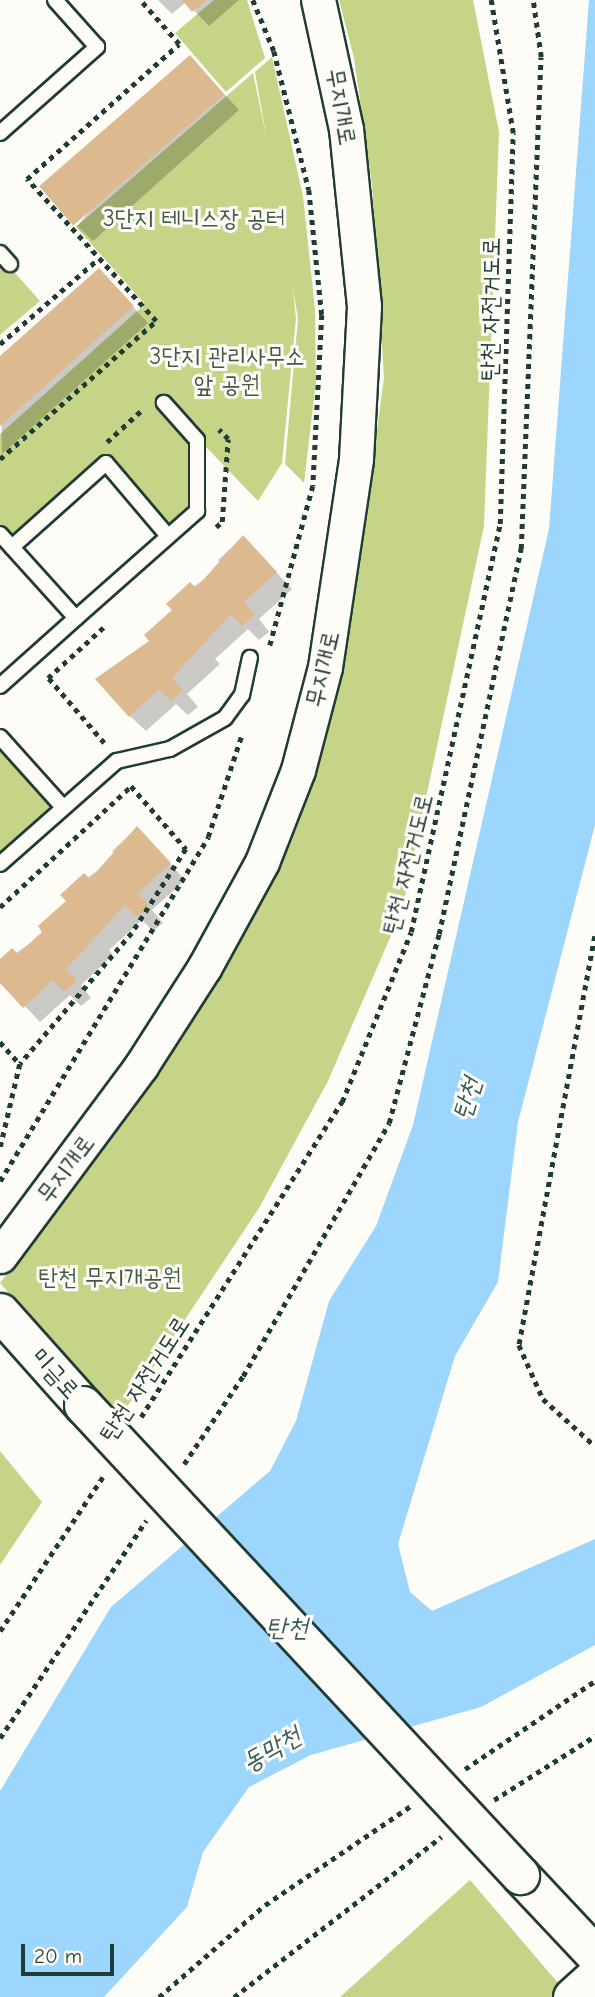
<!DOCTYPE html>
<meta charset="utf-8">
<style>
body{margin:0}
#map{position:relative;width:595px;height:1997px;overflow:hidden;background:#fdfcf7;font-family:"Comic Neue","Poor Story",sans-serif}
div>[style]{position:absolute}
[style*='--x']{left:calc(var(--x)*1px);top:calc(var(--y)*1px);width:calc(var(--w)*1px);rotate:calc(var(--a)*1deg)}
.green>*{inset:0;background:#c6d488}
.water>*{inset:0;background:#9cd6fc}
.shadow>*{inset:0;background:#0003}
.building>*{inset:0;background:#ddb98f;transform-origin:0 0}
.path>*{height:4.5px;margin-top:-2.25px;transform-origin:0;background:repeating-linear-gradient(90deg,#1f3d34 0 5px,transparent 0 10px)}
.roads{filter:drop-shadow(2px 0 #1f3d34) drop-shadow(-2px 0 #1f3d34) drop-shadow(0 2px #1f3d34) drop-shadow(0 -2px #1f3d34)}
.service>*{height:14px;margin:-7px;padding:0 7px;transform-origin:7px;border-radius:7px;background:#fdfcf7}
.tertiary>*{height:33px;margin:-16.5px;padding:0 16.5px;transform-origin:16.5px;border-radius:16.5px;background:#fdfcf7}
.secondary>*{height:37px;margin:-18.5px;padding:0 18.5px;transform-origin:18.5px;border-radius:18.5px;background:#fdfcf7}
.bridges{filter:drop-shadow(2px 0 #1f3d34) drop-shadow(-2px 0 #1f3d34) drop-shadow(0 2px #1f3d34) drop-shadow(0 -2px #1f3d34)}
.secondary-bridge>*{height:37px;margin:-18.5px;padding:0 18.5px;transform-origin:18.5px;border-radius:18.5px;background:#fdfcf7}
span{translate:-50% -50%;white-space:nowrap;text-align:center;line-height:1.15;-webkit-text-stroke:6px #fdfcf7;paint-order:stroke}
.street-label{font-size:24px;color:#1f3d34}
.park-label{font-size:24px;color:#405b45}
.water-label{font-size:26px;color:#385c5c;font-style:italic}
.scale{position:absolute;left:21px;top:1944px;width:93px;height:32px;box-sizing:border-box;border:4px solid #1f3d34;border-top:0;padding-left:9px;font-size:21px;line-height:24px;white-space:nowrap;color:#1f3d34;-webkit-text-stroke:5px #fdfcf7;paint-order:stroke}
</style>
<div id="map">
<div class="green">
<div style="clip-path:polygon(214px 0,247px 0,265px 58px,226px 92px,175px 33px)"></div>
<div style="clip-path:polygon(339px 0,473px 0,499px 132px,484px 526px,402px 910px,328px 1081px,259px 1208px,119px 1419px,0 1283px,137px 1103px,275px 876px,328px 724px,357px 579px,384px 378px,372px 184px,354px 58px)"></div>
<div style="clip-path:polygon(272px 57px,303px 196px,315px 309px,316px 381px,304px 483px,285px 464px,298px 318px,255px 72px)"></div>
<div style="clip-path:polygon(253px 73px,287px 236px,296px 318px,282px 463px,258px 501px,185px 425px,197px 440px,197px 511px,168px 536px,106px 463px,12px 547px,0 531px,0 434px,145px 304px,76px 227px)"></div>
<div style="clip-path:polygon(0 256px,40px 301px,0 335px)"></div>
<div style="clip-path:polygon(0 743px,57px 807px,0 859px)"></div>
<div style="clip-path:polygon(0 1451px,42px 1502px,0 1565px)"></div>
<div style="clip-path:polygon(470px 1880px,570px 1997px,340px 1997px)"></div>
</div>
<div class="water">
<div style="clip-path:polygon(589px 0,595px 0,595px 825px,518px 1122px,498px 1282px,455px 1356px,398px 1544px,410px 1592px,432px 1611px,595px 1539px,595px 1645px,481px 1707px,311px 1755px,249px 1787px,203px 1852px,187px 1907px,104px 1997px,0 1997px,0 1791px,111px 1607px,270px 1471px,296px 1421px,329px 1301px,376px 1226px,413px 1125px,549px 529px)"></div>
</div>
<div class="shadow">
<div style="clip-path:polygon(158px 0,239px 0,209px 26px,186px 2px,172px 14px)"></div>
<div style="clip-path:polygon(205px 73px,239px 110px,93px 241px,77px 226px)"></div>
<div style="clip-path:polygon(114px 286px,148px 323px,2px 454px,0 358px)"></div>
<div style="clip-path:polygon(243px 537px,292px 589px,259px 619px,269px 632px,259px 640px,248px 629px,215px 659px,220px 664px,187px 694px,198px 707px,188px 715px,176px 704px,146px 731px,130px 716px,151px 642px,174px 610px,169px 604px,223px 566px,218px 560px)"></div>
<div style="clip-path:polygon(137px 828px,185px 880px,152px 910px,163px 923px,153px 931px,142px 920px,109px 950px,113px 955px,81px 985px,91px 998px,81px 1006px,70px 995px,40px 1022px,0 980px,0 964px,45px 933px,68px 901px,63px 895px,117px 857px,112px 851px)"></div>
</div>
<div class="building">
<div style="clip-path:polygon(182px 0,206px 0,192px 12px)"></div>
<div style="left:190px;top:55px;width:52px;height:200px;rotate:49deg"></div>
<div style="clip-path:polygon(99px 268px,134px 306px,0 426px,0 356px)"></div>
<div style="clip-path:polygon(243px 535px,277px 572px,244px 602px,255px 615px,242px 626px,231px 614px,172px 678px,183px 690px,171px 701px,159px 689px,129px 717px,95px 679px,149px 641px,144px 635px,172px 610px,166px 604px,190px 582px,196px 588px)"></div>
<div style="clip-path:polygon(137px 826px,171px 863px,138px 893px,149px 906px,136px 917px,125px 905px,66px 969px,77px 981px,64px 992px,53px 980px,23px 1008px,0 983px,0 959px,12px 948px,18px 954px,42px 932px,38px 926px,66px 901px,60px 895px,84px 873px,90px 879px)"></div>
</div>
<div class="path">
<div style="--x:253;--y:0;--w:55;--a:67.6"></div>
<div style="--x:274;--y:51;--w:143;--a:75.9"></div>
<div style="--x:309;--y:190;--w:126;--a:84.1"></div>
<div style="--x:322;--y:315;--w:171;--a:93"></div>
<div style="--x:313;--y:486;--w:169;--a:105.1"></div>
<div style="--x:0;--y:344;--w:130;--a:-40.9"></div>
<div style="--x:107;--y:442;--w:50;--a:-42.6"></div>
<div style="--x:0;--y:459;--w:208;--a:-41.5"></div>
<div style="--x:156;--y:321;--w:192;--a:-132.3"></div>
<div style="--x:27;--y:179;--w:203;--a:-41.6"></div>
<div style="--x:179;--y:44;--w:59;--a:-131.6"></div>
<div style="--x:216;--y:527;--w:8;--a:-40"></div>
<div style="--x:222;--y:522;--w:83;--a:-85.9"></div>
<div style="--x:228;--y:439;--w:13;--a:-135"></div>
<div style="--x:104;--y:743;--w:86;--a:-130.7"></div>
<div style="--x:48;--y:678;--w:77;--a:-42.4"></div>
<div style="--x:0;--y:907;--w:178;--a:-42.7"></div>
<div style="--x:131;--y:786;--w:84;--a:48.9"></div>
<div style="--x:186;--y:849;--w:100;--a:122.7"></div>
<div style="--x:132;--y:933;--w:172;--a:130.5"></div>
<div style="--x:595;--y:936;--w:416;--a:100.5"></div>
<div style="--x:519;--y:1345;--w:59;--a:66"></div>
<div style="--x:543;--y:1399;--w:70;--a:42.1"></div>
<div style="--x:0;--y:1042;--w:30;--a:48"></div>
<div style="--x:20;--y:1064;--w:87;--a:103.2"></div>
<div style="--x:0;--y:1181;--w:402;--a:-58.8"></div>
<div style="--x:208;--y:837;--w:108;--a:-71.7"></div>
<div style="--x:141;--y:1417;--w:374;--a:-57.5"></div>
<div style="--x:342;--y:1102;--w:183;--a:-67.9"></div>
<div style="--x:411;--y:932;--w:418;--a:-77.7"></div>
<div style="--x:500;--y:524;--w:391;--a:-88.1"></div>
<div style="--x:513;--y:133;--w:135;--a:-99.4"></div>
<div style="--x:184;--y:1464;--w:106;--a:-56.2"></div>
<div style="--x:243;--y:1376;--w:292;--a:-60"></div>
<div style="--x:389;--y:1123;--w:196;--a:-75.2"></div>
<div style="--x:439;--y:934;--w:394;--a:-78"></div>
<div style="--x:521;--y:549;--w:492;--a:-87.7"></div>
<div style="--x:541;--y:57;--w:58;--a:-98"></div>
<div style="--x:0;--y:1631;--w:187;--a:-56.3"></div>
<div style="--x:0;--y:1738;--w:262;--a:-56.1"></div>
<div style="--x:465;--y:1769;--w:157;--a:-34.1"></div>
<div style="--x:494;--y:1800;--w:120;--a:-32.4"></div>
<div style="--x:159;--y:1997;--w:140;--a:-41"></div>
<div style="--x:265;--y:1905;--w:178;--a:-34.2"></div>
<div style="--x:234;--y:1997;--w:262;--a:-37.7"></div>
</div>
<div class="roads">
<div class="service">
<div style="--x:0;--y:133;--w:130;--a:-41.6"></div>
<div style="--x:97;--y:47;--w:63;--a:-131.8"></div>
<div style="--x:0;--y:253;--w:15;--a:48"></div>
<div style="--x:0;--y:534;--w:113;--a:47.9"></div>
<div style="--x:76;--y:618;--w:102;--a:138.2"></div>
<div style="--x:12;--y:547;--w:126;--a:-41.8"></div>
<div style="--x:106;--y:463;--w:96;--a:49.7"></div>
<div style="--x:76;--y:618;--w:162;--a:-41.5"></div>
<div style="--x:197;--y:511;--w:71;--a:-90"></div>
<div style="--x:197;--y:440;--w:50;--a:-131.7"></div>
<div style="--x:0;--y:737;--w:93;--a:48.1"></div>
<div style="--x:0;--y:864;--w:156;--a:-41.4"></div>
<div style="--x:117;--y:761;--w:54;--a:-12.8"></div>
<div style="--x:170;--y:749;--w:63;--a:-29.4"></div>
<div style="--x:225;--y:718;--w:29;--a:-54"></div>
<div style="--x:242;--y:695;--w:38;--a:-78"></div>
</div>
<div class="tertiary">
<div style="--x:0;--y:1256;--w:237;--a:-53.4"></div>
<div style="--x:141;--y:1066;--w:117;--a:-57.3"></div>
<div style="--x:204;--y:968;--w:121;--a:-61.3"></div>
<div style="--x:262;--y:862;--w:99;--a:-68.6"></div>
<div style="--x:298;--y:770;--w:106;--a:-75.3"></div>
<div style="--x:325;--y:667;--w:210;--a:-81.5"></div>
<div style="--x:356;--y:459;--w:153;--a:-87"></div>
<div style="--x:364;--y:306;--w:178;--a:-95.8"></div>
<div style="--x:346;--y:129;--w:132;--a:-102.2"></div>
</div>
<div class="secondary">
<div style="--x:0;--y:1312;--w:125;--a:48.3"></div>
<div style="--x:520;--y:1875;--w:110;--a:46.8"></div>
<div style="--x:572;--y:1997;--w:31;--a:-42"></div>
</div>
</div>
<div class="bridges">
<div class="secondary-bridge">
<div style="--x:83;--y:1405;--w:642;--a:47.08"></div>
</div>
</div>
<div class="street-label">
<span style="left:341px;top:107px;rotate:80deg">무지개로</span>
<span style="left:491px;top:309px;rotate:-89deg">탄천 자전거도로</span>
<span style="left:323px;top:669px;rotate:-77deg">무지개로</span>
<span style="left:408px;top:864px;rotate:-76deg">탄천 자전거도로</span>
<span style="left:66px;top:1169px;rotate:-53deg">무지개로</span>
<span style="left:55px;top:1374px;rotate:48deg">미금로</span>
<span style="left:145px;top:1379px;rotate:-57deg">탄천 자전거도로</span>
</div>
<div class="park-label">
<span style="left:194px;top:219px">3단지 테니스장 공터</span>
<span style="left:227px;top:371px">3단지 관리사무소<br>앞 공원</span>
<span style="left:110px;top:1278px">탄천 무지개공원</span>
</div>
<div class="water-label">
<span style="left:468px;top:1099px;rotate:-73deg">탄천</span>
<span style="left:287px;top:1629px">탄천</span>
<span style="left:272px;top:1750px;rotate:-30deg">동막천</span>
</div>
<div class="scale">20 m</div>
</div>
